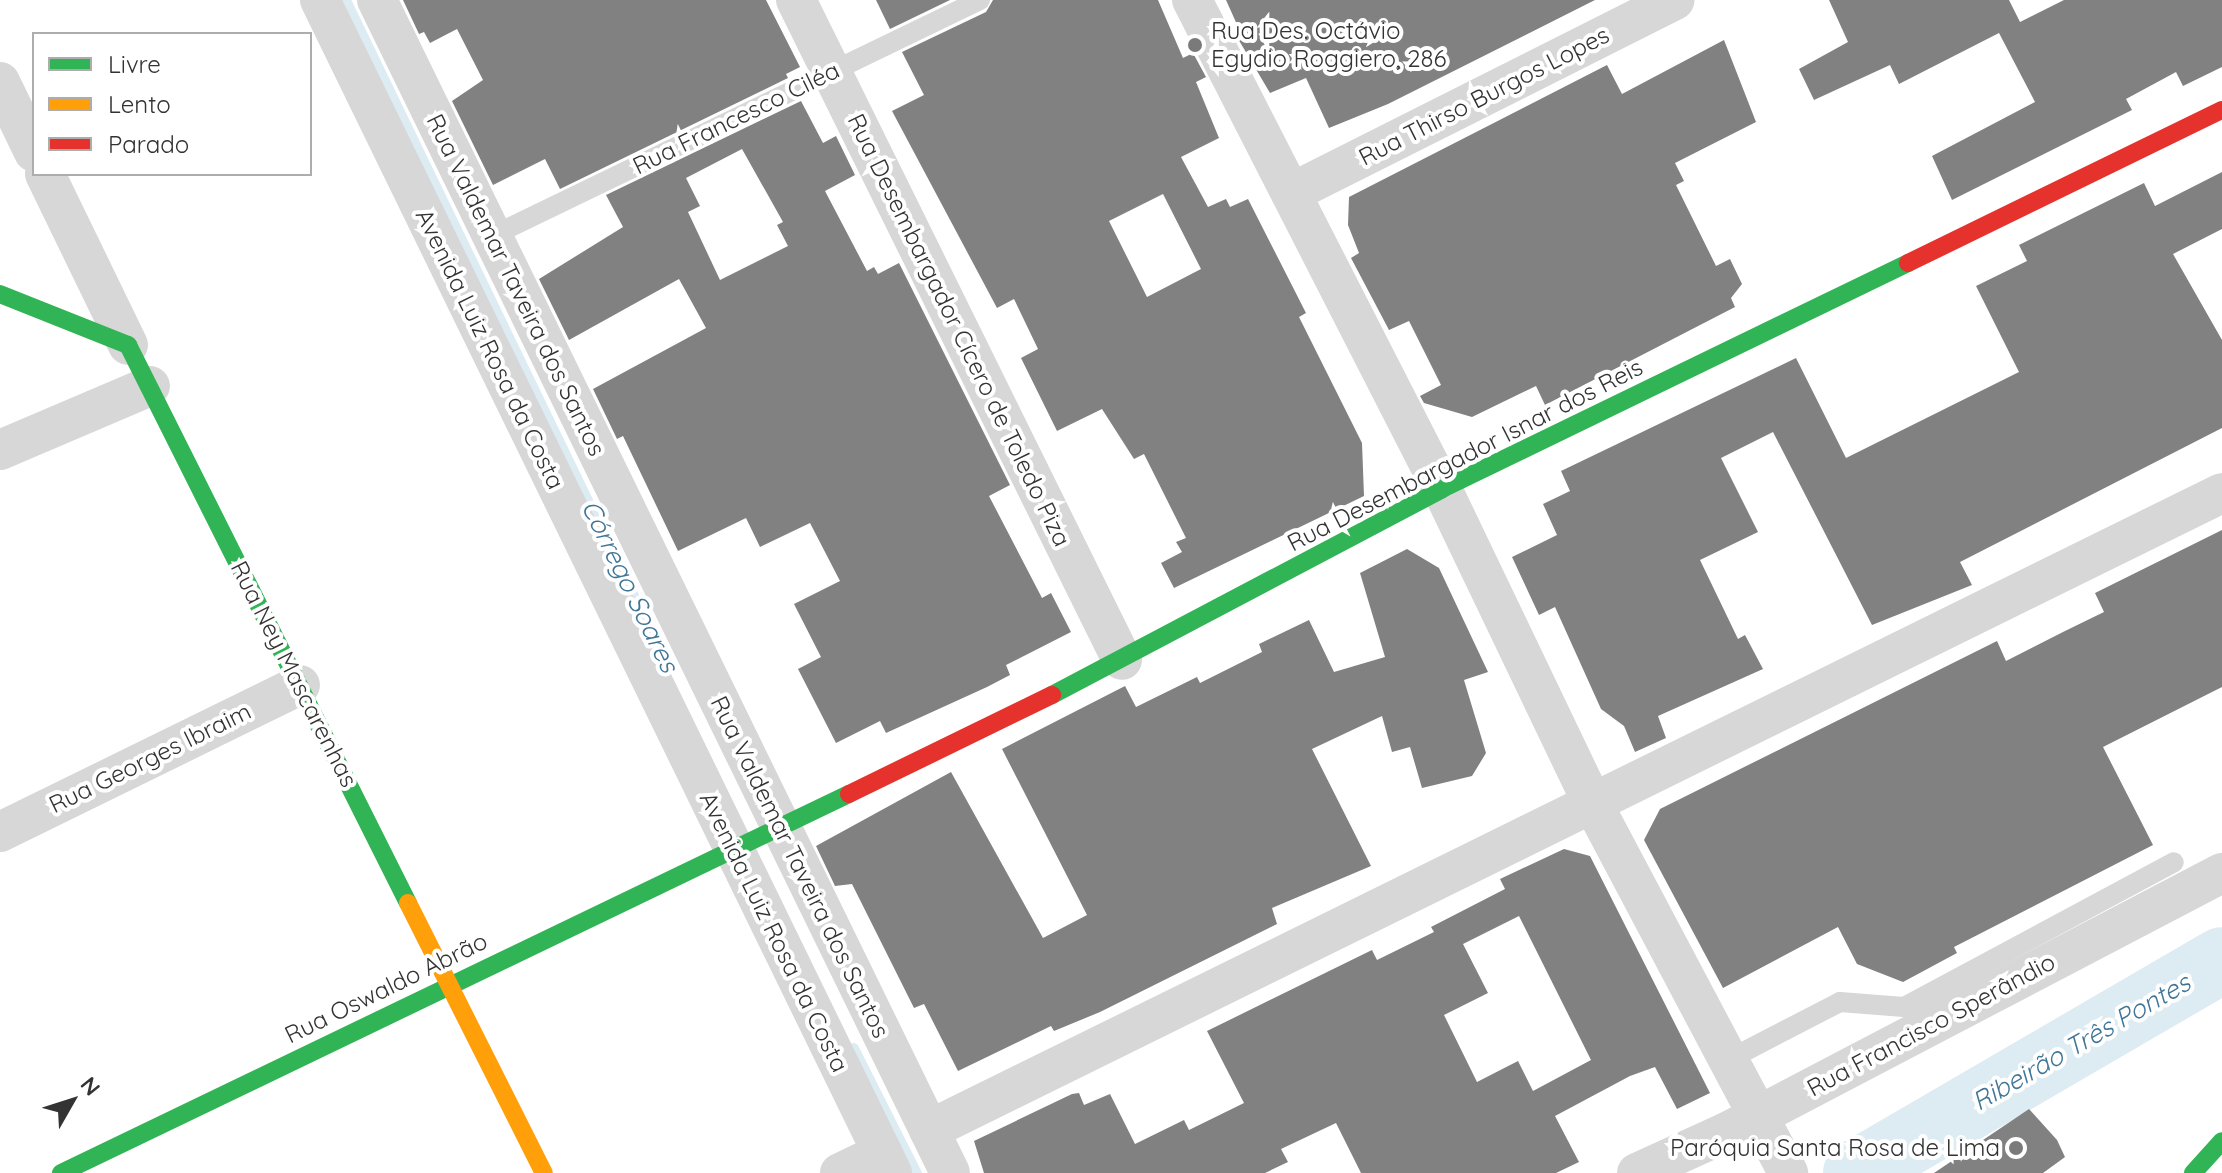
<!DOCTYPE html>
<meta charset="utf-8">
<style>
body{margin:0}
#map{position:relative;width:2222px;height:1173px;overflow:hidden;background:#fff;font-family:Quicksand,sans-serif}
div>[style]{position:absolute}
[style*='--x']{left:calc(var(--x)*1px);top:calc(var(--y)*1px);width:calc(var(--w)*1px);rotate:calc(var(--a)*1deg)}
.stream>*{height:11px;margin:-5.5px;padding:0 5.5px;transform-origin:5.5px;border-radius:5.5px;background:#ddebf3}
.river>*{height:66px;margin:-33px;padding:0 33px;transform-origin:33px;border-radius:33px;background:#ddebf3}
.building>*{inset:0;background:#818181}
.lane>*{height:20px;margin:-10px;padding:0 10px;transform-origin:10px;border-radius:10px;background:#d7d7d7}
.street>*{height:40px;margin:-20px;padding:0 20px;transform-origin:20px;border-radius:20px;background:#d7d7d7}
.fast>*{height:18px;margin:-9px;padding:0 9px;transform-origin:9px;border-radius:9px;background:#30b455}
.slow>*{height:18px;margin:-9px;padding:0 9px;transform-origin:9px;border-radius:9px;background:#ff9f0a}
.jam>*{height:18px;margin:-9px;padding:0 9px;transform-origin:9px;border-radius:9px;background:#e5322d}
.dots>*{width:22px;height:22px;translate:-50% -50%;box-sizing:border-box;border:4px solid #fff;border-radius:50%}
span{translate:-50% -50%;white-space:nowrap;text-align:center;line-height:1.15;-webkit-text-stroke:8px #fff;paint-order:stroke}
.poi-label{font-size:24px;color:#333}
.left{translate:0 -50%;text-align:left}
.right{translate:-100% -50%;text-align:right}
.street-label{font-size:24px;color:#333}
.water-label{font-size:26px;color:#3f7597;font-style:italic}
.legend{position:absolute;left:32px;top:32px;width:280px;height:144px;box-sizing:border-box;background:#fff;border:2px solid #adadad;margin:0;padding:10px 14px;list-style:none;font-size:24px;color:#333}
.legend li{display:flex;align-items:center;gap:16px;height:40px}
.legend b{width:40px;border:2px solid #adadad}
.north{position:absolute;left:32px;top:1061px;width:80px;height:80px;-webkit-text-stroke:6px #fff;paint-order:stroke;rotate:51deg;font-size:22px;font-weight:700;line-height:32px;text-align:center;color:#333}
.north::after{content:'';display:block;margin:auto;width:28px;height:36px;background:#333;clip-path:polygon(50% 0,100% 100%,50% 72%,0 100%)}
</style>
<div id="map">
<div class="stream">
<div style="--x:345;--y:0;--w:723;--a:64.18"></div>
<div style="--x:853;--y:1048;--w:140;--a:63.3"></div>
</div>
<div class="river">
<div style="--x:1856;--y:1173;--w:423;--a:-30.2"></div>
</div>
<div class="building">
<div style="clip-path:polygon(403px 0,766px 0,800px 67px,786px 74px,788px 78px,560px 189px,545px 159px,493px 185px,452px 101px,483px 80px,457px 29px,430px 43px,424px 32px,419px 34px)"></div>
<div style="clip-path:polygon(876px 0,950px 0,890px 29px)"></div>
<div style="clip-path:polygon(evenodd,993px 0,1158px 0,1183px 58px,1193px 53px,1206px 77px,1196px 82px,1219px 138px,1181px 157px,1208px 207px,1226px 199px,1230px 207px,1248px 199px,1306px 313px,1299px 317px,1362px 443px,1364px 496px,1174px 588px,1161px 563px,1182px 552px,1176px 542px,1186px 538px,1144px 454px,1134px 459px,1102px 409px,1057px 431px,1021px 358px,1038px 349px,1014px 299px,997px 308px,892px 111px,924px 95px,902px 52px,986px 12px,993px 0,1163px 194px,1201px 269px,1147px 297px,1109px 221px,1163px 194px)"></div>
<div style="clip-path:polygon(1226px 0,1595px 0,1388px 104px,1329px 128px,1306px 78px,1270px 93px,1234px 32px,1239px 29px)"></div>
<div style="clip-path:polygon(1829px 0,2009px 0,2020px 22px,2064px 0,2222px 0,2222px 67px,2183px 86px,2176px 72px,2126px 99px,2132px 110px,1952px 200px,1932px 156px,2035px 102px,1999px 33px,1899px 84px,1890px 65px,1814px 100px,1799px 69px,1848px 42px)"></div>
<div style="clip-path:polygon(1724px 40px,1756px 122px,1675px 163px,1684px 181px,1676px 185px,1716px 266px,1730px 259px,1742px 284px,1731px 298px,1735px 307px,1545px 405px,1536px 386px,1472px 417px,1424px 403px,1420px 396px,1441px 385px,1409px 321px,1389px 330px,1351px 258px,1359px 253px,1348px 225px,1349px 197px,1607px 65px,1622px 94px)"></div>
<div style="clip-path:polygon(evenodd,801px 101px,823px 143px,836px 136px,855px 175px,825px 191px,867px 271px,874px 267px,878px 274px,899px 263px,1010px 485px,989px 496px,1042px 598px,1051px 593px,1071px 632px,1006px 665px,1010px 675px,987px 687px,886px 733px,880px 721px,836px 743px,798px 669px,821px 657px,794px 604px,840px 581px,810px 523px,760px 547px,746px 518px,678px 551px,623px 436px,617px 439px,593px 389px,706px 328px,679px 279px,569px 340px,539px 279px,623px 227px,606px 195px,801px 101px,742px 149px,783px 222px,777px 225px,788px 246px,720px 280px,688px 212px,700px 206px,686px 178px,742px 149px)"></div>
<div style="clip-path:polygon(2222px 172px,2222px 229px,2173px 254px,2222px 340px,2222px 428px,1960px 562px,1972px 585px,1872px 625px,1773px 432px,1721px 458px,1758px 532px,1700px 560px,1738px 639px,1745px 635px,1763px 669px,1658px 716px,1666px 738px,1635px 752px,1624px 726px,1601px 709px,1555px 607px,1539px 615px,1512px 557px,1557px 535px,1543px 504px,1570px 491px,1561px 471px,1796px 358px,1846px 458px,2019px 372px,1976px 286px,2027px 261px,2019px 245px,2144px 183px,2155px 206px)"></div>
<div style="clip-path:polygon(2222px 530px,2222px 687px,2103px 747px,2153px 845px,1954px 947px,1957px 953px,1903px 982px,1857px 964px,1838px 927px,1723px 988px,1644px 840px,1660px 809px,1997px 641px,2006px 661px,2065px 631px,2104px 612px,2095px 593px)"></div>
<div style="clip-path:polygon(1407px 549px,1439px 568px,1488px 672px,1464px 680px,1486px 753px,1472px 776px,1422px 788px,1410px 747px,1392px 752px,1382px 716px,1312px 749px,1371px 866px,1272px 908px,1277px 924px,1100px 1012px,1054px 1031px,1051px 1026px,958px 1071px,924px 1004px,914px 1008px,852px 884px,835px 886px,816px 846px,951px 772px,1043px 938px,1087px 915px,1002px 749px,1125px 686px,1136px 707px,1197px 677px,1200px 683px,1262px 652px,1259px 644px,1309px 620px,1334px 672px,1385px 657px,1360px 573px)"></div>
<div style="clip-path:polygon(evenodd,1564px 849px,1590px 856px,1710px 1093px,1677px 1109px,1655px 1067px,1630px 1076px,1555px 1116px,1579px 1162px,1556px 1173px,1361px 1173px,1336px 1123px,1281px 1149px,1288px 1162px,1265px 1173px,984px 1173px,974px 1141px,1072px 1094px,1079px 1093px,1084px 1105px,1110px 1094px,1135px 1144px,1184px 1120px,1189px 1130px,1244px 1103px,1207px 1031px,1372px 950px,1377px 960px,1434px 932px,1431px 927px,1505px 889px,1500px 879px,1564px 849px,1519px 916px,1591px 1060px,1533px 1091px,1518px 1061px,1477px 1082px,1444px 1015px,1488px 993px,1463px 944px,1519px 916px)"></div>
<div style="clip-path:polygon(2029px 1109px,2057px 1140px,2065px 1157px,2043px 1173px,1934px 1173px)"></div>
</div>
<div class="lane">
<div style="--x:492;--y:236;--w:542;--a:-25.81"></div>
<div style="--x:1728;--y:1060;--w:126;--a:-27.4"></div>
<div style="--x:1840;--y:1002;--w:64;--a:4.5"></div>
<div style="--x:1904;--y:1007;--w:306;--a:-28.2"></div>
</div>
<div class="street">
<div style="--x:320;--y:0;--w:1305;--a:64"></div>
<div style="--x:377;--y:0;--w:1305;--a:63.96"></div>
<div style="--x:796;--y:0;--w:736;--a:63.71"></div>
<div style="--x:1192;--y:0;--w:549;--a:62.92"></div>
<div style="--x:1442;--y:489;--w:352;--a:64.4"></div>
<div style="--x:1594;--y:806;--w:415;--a:62.1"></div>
<div style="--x:0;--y:82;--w:78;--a:64.1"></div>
<div style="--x:45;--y:174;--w:190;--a:64.1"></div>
<div style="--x:1293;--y:192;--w:427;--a:-26.7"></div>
<div style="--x:0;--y:450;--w:163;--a:-23.1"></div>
<div style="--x:0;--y:832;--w:334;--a:-26.1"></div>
<div style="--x:929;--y:1130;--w:1441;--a:-26.23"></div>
<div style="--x:840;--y:1173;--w:47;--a:-25.5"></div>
<div style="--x:1637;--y:1173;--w:99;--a:-24.5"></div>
<div style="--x:1727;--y:1132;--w:559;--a:-27.62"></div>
</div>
<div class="fast">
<div style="--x:0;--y:294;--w:138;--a:21.7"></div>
<div style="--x:128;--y:345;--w:624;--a:63.35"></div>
<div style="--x:1052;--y:695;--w:441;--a:-27.8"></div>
<div style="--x:1442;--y:489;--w:518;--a:-25.87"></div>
<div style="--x:61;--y:1173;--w:874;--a:-25.69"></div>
<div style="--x:2193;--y:1173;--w:43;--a:-47.8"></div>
</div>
<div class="slow">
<div style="--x:408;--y:903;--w:302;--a:63.3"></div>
</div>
<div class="jam">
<div style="--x:1908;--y:263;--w:349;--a:-26"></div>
<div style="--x:849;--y:794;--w:226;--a:-26"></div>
</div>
<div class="dots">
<div style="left:1195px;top:45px;background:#7a7a7a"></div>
<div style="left:2016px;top:1148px;background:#7a7a7a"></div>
</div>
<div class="poi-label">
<span class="left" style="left:1211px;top:45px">Rua Des. Octávio<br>Egydio Roggiero, 286</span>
<span class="right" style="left:2000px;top:1148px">Paróquia Santa Rosa de Lima</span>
</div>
<div class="street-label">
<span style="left:1484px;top:96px;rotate:-27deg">Rua Thirso Burgos Lopes</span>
<span style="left:736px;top:118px;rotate:-26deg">Rua Francesco Ciléa</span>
<span style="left:516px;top:285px;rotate:64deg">Rua Valdemar Taveira dos Santos</span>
<span style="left:959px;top:330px;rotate:64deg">Rua Desembargador Cícero de Toledo Piza</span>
<span style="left:490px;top:349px;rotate:64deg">Avenida Luiz Rosa da Costa</span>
<span style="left:1465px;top:455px;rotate:-27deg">Rua Desembargador Isnar dos Reis</span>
<span style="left:294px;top:674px;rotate:63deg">Rua Ney Mascarenhas</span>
<span style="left:150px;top:758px;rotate:-26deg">Rua Georges Ibraim</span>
<span style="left:800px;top:867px;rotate:64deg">Rua Valdemar Taveira dos Santos</span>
<span style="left:774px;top:932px;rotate:64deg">Avenida Luiz Rosa da Costa</span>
<span style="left:386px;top:988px;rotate:-26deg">Rua Oswaldo Abrão</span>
<span style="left:1931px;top:1025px;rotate:-28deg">Rua Francisco Sperândio</span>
</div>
<div class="water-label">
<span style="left:630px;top:586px;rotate:64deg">Córrego Soares</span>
<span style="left:2081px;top:1042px;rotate:-30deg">Ribeirão Três Pontes</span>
</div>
<ul class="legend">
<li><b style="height:10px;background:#30b455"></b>Livre</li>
<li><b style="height:10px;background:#ff9f0a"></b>Lento</li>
<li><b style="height:10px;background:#e5322d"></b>Parado</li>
</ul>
<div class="north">N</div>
</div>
